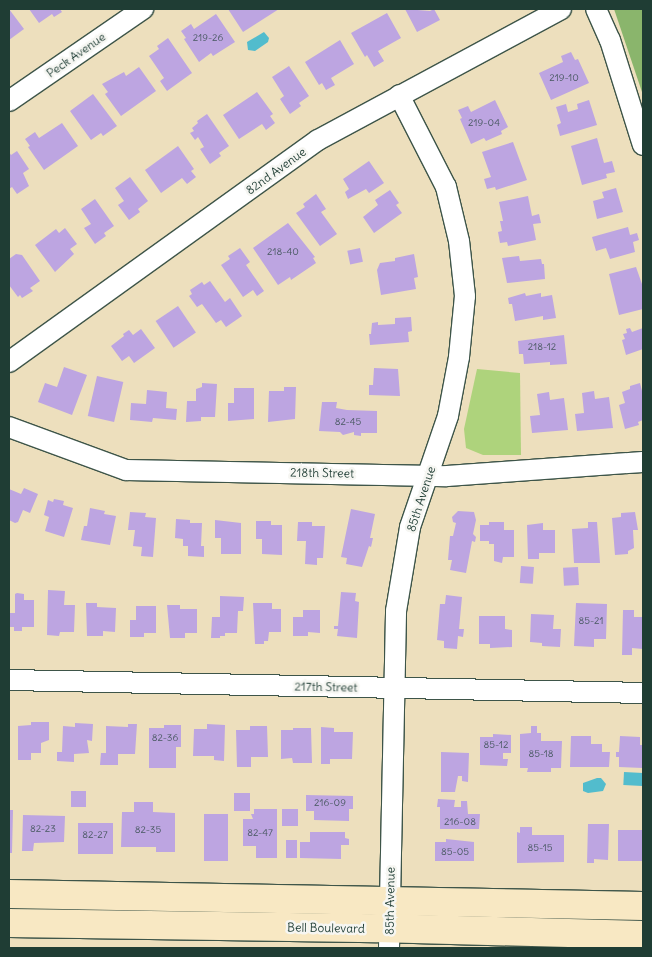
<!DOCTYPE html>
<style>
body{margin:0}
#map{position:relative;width:652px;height:957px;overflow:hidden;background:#eddfbd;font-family:Delius,sans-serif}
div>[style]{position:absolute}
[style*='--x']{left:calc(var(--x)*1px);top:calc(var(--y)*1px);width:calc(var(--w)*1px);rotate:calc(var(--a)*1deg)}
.green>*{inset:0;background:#aed37c}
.forest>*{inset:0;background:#8ab56c}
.water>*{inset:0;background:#52bccd;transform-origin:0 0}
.building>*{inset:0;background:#bda5e1;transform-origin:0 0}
.roads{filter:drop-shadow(1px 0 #3e5549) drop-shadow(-1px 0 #3e5549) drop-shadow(0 1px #3e5549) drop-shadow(0 -1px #3e5549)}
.street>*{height:20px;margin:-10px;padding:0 10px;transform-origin:10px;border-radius:10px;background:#fff}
.secondary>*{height:28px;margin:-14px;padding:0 14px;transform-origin:14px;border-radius:14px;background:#f8e8c3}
span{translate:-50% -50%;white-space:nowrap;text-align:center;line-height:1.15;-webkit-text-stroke:5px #f6f6f2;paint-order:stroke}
.number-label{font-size:10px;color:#46575f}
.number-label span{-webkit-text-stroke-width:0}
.street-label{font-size:12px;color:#1f3d34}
.frame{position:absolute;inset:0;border:10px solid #1f3d34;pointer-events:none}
</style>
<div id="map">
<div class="green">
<div style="clip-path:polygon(477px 369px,520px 373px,521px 455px,483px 455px,466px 448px,464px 429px)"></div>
</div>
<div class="forest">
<div style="clip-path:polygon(614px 9px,643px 9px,643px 95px)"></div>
</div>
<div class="water">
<div style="clip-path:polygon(264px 32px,269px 38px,268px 42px,255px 51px,248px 50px,247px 42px)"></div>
<div style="left:624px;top:772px;width:19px;height:13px;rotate:3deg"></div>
<div style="clip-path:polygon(597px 778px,601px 778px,606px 784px,603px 791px,588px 793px,583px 791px,583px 783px)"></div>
</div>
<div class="building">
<div style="clip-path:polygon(9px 9px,24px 29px,9px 40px)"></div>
<div style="clip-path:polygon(29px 9px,60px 9px,62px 12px,54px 17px,52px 14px,39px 23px)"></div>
<div style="clip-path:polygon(228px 9px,279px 9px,243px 32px)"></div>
<div style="clip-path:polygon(405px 9px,430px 11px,434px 9px,440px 20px,417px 32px)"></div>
<div style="clip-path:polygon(387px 13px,401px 38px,378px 51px,384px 61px,374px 67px,367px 55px,365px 57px,351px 33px)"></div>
<div style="clip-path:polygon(216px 14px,235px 42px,213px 56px,211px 53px,199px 62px,184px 39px,186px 38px,181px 31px,191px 24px,194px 29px)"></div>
<div style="clip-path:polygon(168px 38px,192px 73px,167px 91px,160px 81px,164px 78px,149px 56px,159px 49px,157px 46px)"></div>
<div style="clip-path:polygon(340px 40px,354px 64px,331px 78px,335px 85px,326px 90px,322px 83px,319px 85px,305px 62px)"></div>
<div style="clip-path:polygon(571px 52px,575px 60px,578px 59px,589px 83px,551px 100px,539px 73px,563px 62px,561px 56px)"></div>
<div style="clip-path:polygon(289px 66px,309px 96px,299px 103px,301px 106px,290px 114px,280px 99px,284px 96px,272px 77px)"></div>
<div style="clip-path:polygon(139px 67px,156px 91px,121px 116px,105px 94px,108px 92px,102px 84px,124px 72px,126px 76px)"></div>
<div style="clip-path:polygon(257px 92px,273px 114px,270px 116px,275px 123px,266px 130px,262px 124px,239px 139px,223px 115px)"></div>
<div style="clip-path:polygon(93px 94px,117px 126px,103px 136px,101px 133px,91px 140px,70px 111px)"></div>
<div style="clip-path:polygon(495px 100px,508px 127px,501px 131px,502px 134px,486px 141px,484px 138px,471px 144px,460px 119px,462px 118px,458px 110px,468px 106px,471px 112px)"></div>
<div style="clip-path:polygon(589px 100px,597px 125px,560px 136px,557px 125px,561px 123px,556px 107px,566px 104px,568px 112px,578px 109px,577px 104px)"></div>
<div style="clip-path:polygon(207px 114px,229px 146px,219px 153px,221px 156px,210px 164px,200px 149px,204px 147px,198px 137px,195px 140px,190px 133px,194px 131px,192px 128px,198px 123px,197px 121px)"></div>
<div style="clip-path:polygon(62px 123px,78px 146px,44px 170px,28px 147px,30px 146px,25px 139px,35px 132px,39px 138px)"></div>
<div style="clip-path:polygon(597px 138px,604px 163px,612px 161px,615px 172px,606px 174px,607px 178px,582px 185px,571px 146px)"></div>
<div style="clip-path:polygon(513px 142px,527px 180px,496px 190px,495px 187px,487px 189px,484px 179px,491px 177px,482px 152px)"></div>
<div style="clip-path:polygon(178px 146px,194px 169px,191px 171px,196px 177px,187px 184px,182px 178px,161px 193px,145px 170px)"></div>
<div style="clip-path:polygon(17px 151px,29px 169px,23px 173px,29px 186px,17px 194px,12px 187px,9px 189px,9px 152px,11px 155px)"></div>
<div style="clip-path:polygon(369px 161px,384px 183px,369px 193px,366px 189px,348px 199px,345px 192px,349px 189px,343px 179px)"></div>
<div style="clip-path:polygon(130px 177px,148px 201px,138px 209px,140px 212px,129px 220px,118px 205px,124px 201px,115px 188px)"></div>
<div style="clip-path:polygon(616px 188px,623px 212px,597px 219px,593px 201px,604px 198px,602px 192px)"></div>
<div style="clip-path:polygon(390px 190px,399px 203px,396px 205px,402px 213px,374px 233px,363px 217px,378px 205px,375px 200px)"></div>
<div style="clip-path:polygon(316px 194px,326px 209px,321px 212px,337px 234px,320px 246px,296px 213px,305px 207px,303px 204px)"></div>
<div style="clip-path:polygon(528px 196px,532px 216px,539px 214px,541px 223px,533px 224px,536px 240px,508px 246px,507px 242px,500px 243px,498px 232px,502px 231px,500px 221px,503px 221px,499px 202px)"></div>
<div style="clip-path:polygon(95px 199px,114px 226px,104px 233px,106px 236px,95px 244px,84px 228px,91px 224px,81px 209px)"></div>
<div style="clip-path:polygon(288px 223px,315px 257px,313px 258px,316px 263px,291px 280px,290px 277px,278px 285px,253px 248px)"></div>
<div style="clip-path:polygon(628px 227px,630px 235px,637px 233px,639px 240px,633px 242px,635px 252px,610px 259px,606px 248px,596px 251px,592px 237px)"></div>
<div style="clip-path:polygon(65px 228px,77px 244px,70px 249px,74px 254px,55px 272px,35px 245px,56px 229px,59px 233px)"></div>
<div style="clip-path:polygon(240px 248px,250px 262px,246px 265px,264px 291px,257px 296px,253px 290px,243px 297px,221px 265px,230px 259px,228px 256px)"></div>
<div style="left:360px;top:248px;width:14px;height:13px;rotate:78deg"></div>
<div style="clip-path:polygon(16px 254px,22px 255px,40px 281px,30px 288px,33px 291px,22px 298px,20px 295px,18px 297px,9px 285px,9px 259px)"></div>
<div style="clip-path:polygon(414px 254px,418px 277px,414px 278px,416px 289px,381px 295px,377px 270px,380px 263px,395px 261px,395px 258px)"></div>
<div style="clip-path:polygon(519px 256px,520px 261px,541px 259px,542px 264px,544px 264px,545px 279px,507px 283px,502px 258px)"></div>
<div style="clip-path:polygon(636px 267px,643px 287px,643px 309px,619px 315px,609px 274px)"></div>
<div style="clip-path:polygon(210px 281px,225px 302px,230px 298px,242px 316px,226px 327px,221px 320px,216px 323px,202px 304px,197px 307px,189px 296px,192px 294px,190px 290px,202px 282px,204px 285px)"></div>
<div style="clip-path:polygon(525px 293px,526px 296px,541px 293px,541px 297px,552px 295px,556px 318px,543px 320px,543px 316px,515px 321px,512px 304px,509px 304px,508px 298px)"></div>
<div style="left:178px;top:306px;width:32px;height:27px;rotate:56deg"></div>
<div style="clip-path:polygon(411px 317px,412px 331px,408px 332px,409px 342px,370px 345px,369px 334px,371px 334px,372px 323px,378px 322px,378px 325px,395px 324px,395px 318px)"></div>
<div style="clip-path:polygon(630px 328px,632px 332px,643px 328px,643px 349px,626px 355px,622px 340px,625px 339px,623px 334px,627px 333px,626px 329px)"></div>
<div style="clip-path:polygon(141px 329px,155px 348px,134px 363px,129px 356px,122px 361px,111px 346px,124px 336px,123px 334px,129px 330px,133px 335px)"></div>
<div style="clip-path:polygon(564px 335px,567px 364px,550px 365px,550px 362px,524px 364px,523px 354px,519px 354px,518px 341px)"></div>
<div style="clip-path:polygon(64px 367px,87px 375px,72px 415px,38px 402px,45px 383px,57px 387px)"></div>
<div style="clip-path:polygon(374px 368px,398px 369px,400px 396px,369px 395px,369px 385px,373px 385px)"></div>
<div style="left:97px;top:376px;width:27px;height:41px;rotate:13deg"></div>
<div style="clip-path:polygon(202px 383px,217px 384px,215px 417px,201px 417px,201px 421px,186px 422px,187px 401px,196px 401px,196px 389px,202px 387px)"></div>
<div style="clip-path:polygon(640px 383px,643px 395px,643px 420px,638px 422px,639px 425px,625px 429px,619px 405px,625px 403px,622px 392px,630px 389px,630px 386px)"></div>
<div style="clip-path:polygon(284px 387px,296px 387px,295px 419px,268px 422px,269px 391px,284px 391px)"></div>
<div style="clip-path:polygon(234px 388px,254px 388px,254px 419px,228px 421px,228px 403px,234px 403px)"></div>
<div style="clip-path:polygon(147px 390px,167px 392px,166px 408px,177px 409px,176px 420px,153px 418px,152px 422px,130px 420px,131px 403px,146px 404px)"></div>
<div style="clip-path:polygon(594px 391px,595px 399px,609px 397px,613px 428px,577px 431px,575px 414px,584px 413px,582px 393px)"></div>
<div style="clip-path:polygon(549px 392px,550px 400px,564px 398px,568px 430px,532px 433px,530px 416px,540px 415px,537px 394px)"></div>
<div style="clip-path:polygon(322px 402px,337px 402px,336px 408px,347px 410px,377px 411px,377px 433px,361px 433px,361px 436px,354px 435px,354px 432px,343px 435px,340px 432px,319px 431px)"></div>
<div style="clip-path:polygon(24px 488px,38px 494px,30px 513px,23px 510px,18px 522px,15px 523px,9px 520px,9px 489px,21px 494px)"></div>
<div style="clip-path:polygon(54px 499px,64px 501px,63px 505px,73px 508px,64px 537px,45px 531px,49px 517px,44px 515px,48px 500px,53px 502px)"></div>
<div style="clip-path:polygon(90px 508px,105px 511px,104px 514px,116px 516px,110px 545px,81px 540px,84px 526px,87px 526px)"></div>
<div style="clip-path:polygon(351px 509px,375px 514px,370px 538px,373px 538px,371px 547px,369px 546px,362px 567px,346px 564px,347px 558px,341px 557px)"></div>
<div style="clip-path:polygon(458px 511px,474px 512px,476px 520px,473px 534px,476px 537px,475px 542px,472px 541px,466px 573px,450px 570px,452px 560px,448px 560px,450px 536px,453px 536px,456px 523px,453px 522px,452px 517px)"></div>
<div style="clip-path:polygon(130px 512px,146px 513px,145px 517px,156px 518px,153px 557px,141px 556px,142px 547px,133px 546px,135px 530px,128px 530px)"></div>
<div style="clip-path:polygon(635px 512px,638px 530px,633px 530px,634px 548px,628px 551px,628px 554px,615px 555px,612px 518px,621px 517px,621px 513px)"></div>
<div style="clip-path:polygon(176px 519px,190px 520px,190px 523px,202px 523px,201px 546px,204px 546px,204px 557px,188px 556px,188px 546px,183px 546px,183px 539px,175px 538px)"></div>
<div style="clip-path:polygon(215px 520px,241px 523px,241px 554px,221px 554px,221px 538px,215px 538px)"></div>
<div style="clip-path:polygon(256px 521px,271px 521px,271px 525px,282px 525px,282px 555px,262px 554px,262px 539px,256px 539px)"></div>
<div style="clip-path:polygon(298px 522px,312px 522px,312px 526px,325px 526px,323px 558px,317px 558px,317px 565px,305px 564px,306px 541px,297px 541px)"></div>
<div style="clip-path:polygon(489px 522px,504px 522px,504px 530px,514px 530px,514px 557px,503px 557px,502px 563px,494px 561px,494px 544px,489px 544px,489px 541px,480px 541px,480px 525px,489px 525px)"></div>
<div style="clip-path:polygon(588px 522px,597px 522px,600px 563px,574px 563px,572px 529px,588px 528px)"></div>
<div style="clip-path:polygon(543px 523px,543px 530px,555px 530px,555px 553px,539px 553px,539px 559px,528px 559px,527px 525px)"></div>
<div style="left:521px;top:566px;width:13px;height:17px;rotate:4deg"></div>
<div style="left:578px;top:567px;width:18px;height:15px;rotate:87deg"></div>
<div style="clip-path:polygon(48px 590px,65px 591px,64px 605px,75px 605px,74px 632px,60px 632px,59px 636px,47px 635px)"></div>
<div style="clip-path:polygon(341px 592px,356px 593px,355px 601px,359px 602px,357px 638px,337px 636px,338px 629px,334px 629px,334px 626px,338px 626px)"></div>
<div style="clip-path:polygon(17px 593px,24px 594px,24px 600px,34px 600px,34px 627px,22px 627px,22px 631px,14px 631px,14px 627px,9px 627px,9px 613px,15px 613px,15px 594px)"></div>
<div style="clip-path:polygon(446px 595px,462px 597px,459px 629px,464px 629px,463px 637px,458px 636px,457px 649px,444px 648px,444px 641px,437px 640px,440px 604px,445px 604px)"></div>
<div style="clip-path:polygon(220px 596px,244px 597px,243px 611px,238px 611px,237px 633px,225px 633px,225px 636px,220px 636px,220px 638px,211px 638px,212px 617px,220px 617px)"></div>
<div style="clip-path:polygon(86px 603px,97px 603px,97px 607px,116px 608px,115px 632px,103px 631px,103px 636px,87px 636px)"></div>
<div style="clip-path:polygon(253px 603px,272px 603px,272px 609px,281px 609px,281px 632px,269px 632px,268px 641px,264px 641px,264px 644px,255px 644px)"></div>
<div style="clip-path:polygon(576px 603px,607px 604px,606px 639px,594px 639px,594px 647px,574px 646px)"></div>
<div style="clip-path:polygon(167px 605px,180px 605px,180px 609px,197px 609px,197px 633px,185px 633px,185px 638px,170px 638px)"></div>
<div style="clip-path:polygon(136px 606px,156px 606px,156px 633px,144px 633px,144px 637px,130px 637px,130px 620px,136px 620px)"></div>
<div style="clip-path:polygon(303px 610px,320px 610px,320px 633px,308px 632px,308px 636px,293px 636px,293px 617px,303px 617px)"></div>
<div style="clip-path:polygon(623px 610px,634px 610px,634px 617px,643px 617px,643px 649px,632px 648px,632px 655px,622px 655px)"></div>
<div style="clip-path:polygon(531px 614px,554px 615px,553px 629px,561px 629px,560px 647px,542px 646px,542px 643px,530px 642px)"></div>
<div style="clip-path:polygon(479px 616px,505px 616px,505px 629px,512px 630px,512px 647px,490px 648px,490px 644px,479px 644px)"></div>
<div style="clip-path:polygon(31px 722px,49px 722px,49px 740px,41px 743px,41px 753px,31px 753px,31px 760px,18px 760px,18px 726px,31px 725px)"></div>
<div style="clip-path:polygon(75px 723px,93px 724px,92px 741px,87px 740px,89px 753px,74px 754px,74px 762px,57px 761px,57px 752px,62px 752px,63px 726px,75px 727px)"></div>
<div style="clip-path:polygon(128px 724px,137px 724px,135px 754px,118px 754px,118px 765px,100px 765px,101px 753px,106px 753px,106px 726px,128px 727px)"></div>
<div style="clip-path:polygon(207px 724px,225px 725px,224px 761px,214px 760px,214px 756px,193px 756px,194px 729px,207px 729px)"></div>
<div style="clip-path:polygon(164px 725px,181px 725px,181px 747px,176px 747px,176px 768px,149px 768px,149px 728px,164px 728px)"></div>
<div style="clip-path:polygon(250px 726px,267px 726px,268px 757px,251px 757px,251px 767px,237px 767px,236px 730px,250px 730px)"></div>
<div style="clip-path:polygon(531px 726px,537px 726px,537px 733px,541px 733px,541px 741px,562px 741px,561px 768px,551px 768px,551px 772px,527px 772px,528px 768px,520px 768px,520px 734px,531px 733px)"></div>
<div style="clip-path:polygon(321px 727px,334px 728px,334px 732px,353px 732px,352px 759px,330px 759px,330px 764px,321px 764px)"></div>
<div style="clip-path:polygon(293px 728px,311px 728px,312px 763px,293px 763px,292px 758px,281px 759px,281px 730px,293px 730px)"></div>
<div style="clip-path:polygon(493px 734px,511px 735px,511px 753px,503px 753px,503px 759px,508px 759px,507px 766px,480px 765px,480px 737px,493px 737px)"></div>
<div style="clip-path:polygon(571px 736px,591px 736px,591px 744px,602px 744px,602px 752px,610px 752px,609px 767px,570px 767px)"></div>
<div style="clip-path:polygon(620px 736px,640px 737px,640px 745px,643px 745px,643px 768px,619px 767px,619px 757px,616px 757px,616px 752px,619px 752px)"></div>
<div style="clip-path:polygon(441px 752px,469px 753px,468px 782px,462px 781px,462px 776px,458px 776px,455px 792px,441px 792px)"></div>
<div style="left:71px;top:791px;width:15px;height:16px"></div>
<div style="left:234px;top:793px;width:16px;height:18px"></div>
<div style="clip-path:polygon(306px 795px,353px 796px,353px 809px,349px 809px,349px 821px,314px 820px,314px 811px,306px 811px)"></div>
<div style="clip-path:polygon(438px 799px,455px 800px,454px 807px,461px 807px,461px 801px,467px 801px,468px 814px,480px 814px,479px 829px,440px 829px,440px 807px,437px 807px)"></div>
<div style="clip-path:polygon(134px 802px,153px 802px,153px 812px,175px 813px,175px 852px,156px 852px,156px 847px,121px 847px,122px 812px,134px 812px)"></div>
<div style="clip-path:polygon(254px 809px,277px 809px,277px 858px,256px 858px,256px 846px,243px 846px,243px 819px,253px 819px,251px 814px,254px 814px)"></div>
<div style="left:282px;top:809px;width:16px;height:17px"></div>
<div style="clip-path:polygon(9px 810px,13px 810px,12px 853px,9px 853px)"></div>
<div style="left:204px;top:814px;width:24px;height:47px"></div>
<div style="clip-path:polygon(23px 815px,65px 816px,64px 842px,34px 843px,33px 851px,22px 851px)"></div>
<div style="left:78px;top:823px;width:35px;height:31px"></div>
<div style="clip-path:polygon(588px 824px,609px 824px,608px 860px,594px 859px,594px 863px,587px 863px)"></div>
<div style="clip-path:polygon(520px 827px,532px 827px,532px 835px,564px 835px,564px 862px,517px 863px,517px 832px,520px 833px)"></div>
<div style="left:618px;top:830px;width:25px;height:31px"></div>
<div style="clip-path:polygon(310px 832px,345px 832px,345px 838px,349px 839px,349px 845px,341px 845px,341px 859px,300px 858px,300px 842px,310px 842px)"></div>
<div style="clip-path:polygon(446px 839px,474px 842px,474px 861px,435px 861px,435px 842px,446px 842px)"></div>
<div style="left:286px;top:840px;width:11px;height:18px"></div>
</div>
<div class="roads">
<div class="street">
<div style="--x:596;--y:9;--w:34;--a:66"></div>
<div style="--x:610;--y:40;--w:110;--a:72.6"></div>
<div style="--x:9;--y:101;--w:163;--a:-34.5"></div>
<div style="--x:9;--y:362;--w:380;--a:-35.7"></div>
<div style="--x:318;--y:140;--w:276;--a:-28.3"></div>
<div style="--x:9;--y:427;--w:125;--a:20.2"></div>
<div style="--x:126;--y:470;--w:321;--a:1.1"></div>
<div style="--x:447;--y:476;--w:196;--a:-4.1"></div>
<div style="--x:9;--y:680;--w:634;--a:1.17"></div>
<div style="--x:389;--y:948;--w:337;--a:-88.8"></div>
<div style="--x:396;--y:611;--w:85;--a:-80.5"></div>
<div style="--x:410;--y:527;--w:117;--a:-71.1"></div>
<div style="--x:448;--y:416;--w:60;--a:-79.4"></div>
<div style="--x:459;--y:357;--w:61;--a:-84.4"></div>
<div style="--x:465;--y:296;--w:55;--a:-96.2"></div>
<div style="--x:459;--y:241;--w:56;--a:-103.5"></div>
<div style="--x:446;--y:187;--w:103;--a:-117.1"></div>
</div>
<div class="secondary">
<div style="--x:9;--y:894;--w:634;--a:1.08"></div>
<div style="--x:9;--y:923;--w:368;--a:0.8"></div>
<div style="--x:377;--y:928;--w:266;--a:1.5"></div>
</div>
</div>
<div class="number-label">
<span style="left:208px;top:38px">219-26</span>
<span style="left:564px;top:78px">219-10</span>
<span style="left:484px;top:123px">219-04</span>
<span style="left:283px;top:252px">218-40</span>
<span style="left:542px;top:347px">218-12</span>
<span style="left:348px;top:422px">82-45</span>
<span style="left:591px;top:621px">85-21</span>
<span style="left:165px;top:738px">82-36</span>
<span style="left:496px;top:745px">85-12</span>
<span style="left:541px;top:754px">85-18</span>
<span style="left:330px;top:803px">216-09</span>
<span style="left:460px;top:822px">216-08</span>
<span style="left:43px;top:829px">82-23</span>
<span style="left:148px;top:830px">82-35</span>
<span style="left:260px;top:833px">82-47</span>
<span style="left:95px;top:835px">82-27</span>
<span style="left:540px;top:848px">85-15</span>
<span style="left:455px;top:852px">85-05</span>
</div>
<div class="street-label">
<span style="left:76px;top:55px;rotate:-35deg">Peck Avenue</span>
<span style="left:276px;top:171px;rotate:-36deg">82nd Avenue</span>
<span style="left:322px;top:473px;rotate:1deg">218th Street</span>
<span style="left:421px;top:499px;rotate:-72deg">85th Avenue</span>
<span style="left:326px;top:687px;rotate:1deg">217th Street</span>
<span style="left:390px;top:901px;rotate:-89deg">85th Avenue</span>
<span style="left:326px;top:928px;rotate:1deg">Bell Boulevard</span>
</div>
<div class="frame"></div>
</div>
